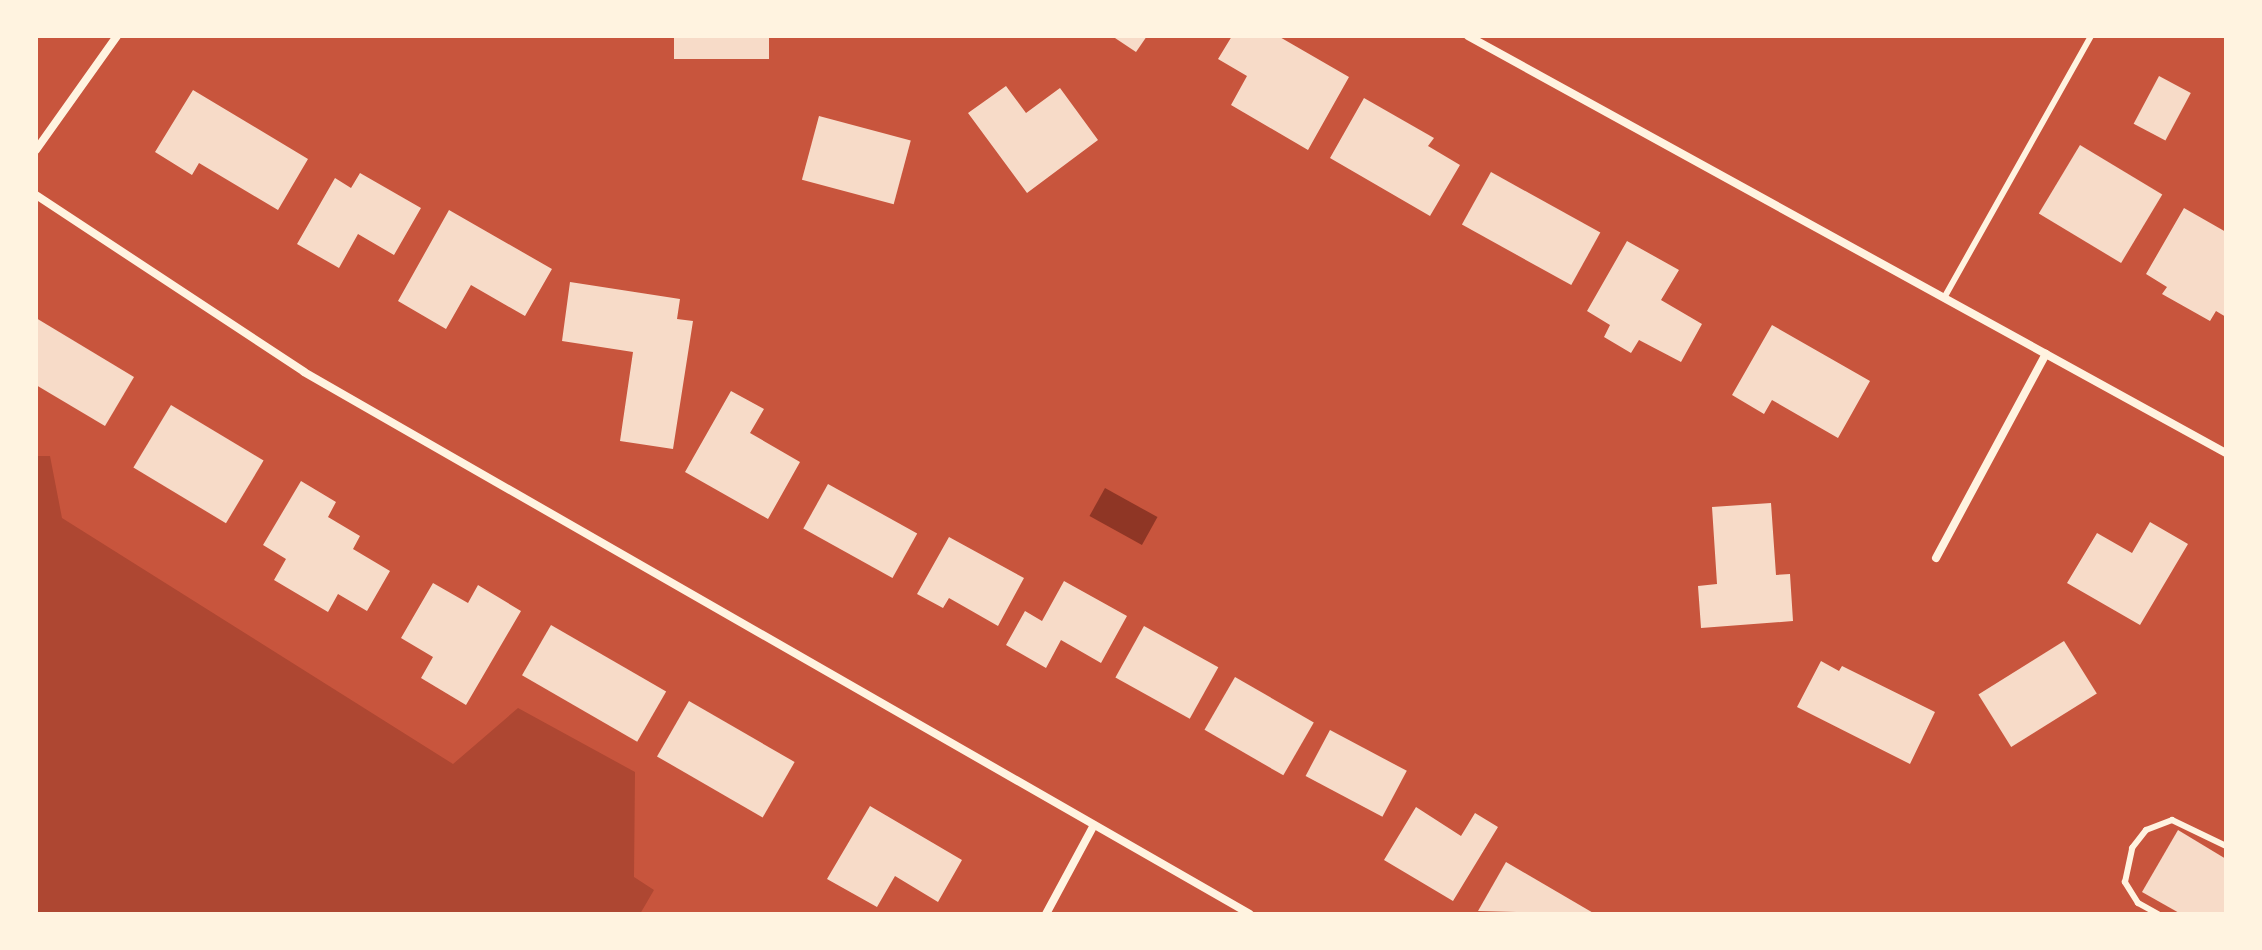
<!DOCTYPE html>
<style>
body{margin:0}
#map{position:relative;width:2262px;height:950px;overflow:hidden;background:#c8553d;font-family:Manrope,sans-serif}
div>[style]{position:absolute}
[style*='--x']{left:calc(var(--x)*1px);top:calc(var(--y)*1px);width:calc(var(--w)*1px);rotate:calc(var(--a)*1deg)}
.green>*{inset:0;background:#ae4732}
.water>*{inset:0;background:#8f3625;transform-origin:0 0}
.building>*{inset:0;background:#f7dbc8;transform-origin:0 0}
.service>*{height:6px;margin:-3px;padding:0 3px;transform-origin:3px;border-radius:3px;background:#fff3e0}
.minor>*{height:8px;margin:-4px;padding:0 4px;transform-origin:4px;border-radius:4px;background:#fff3e0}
span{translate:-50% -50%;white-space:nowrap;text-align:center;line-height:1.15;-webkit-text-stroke:8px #fff3e0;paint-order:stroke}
.frame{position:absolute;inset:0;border:38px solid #fff3e0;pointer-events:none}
</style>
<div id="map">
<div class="green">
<div style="clip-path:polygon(36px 456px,50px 456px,62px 518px,453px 764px,518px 708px,635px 772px,634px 877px,654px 890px,640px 914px,36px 914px)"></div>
</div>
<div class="water">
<div style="left:1105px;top:488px;width:60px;height:32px;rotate:29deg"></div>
</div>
<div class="building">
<div style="left:674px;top:36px;width:95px;height:23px"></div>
<div style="clip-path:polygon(1112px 36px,1147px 36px,1136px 52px)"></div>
<div style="clip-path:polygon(1232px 36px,1278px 36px,1349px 77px,1308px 150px,1231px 105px,1247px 76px,1218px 59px)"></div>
<div style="left:2159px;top:76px;width:36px;height:54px;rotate:28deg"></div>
<div style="clip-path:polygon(1006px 86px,1026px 113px,1060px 88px,1098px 140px,1027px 193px,968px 113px)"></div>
<div style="clip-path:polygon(193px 90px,308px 159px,278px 210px,199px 163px,192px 175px,155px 152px)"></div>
<div style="clip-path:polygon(1364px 98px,1434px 138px,1428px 146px,1460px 165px,1430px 216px,1330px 158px)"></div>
<div style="left:819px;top:116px;width:95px;height:66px;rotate:15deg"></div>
<div style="left:2080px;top:145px;width:96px;height:80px;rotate:31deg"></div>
<div style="left:1491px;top:172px;width:125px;height:60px;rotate:29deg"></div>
<div style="clip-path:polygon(360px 173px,421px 208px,394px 255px,358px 234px,339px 268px,297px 244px,335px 178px,351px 188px)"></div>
<div style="clip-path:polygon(2184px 208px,2226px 232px,2226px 317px,2216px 311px,2210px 321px,2162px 294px,2167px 287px,2146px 274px)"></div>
<div style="clip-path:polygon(449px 210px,552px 269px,525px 316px,471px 285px,446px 329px,398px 301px)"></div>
<div style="clip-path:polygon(1627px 241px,1679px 270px,1661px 300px,1702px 324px,1681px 362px,1639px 340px,1631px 353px,1604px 337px,1610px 325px,1587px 311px)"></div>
<div style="clip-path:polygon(570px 282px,680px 299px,677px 319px,693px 321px,673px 449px,620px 441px,633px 352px,562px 341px)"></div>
<div style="clip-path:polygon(36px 318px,134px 377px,105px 426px,36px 385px)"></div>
<div style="clip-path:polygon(1772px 325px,1870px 381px,1838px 438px,1772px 400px,1764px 414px,1732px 395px)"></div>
<div style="clip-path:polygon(731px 391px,764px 409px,750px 433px,800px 462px,768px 519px,685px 472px)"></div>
<div style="left:171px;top:405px;width:108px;height:73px;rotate:31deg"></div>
<div style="clip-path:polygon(301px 481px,336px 502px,328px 517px,360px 536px,353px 549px,390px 571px,367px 611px,338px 594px,328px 612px,274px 580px,286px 559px,263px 545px)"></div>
<div style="left:828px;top:484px;width:102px;height:51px;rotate:29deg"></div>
<div style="clip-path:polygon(1771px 503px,1776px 575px,1790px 574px,1793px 621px,1701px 628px,1698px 586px,1717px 584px,1712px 507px)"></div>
<div style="clip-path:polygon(2150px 522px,2188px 544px,2140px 625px,2067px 583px,2097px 533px,2132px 553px)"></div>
<div style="clip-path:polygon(949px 537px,1024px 578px,998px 626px,949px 598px,943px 608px,917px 594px)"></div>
<div style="clip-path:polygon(1064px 581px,1127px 616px,1101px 663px,1061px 640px,1046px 668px,1006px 645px,1025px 611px,1042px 621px)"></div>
<div style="clip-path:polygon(433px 583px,468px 603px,478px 585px,521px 611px,466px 705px,421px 678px,433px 657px,401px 638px)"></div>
<div style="left:551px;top:625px;width:133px;height:58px;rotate:30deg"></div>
<div style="left:1144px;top:626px;width:85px;height:59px;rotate:29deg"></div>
<div style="left:2064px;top:641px;width:62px;height:101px;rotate:58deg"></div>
<div style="clip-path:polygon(1821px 661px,1839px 671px,1842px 666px,1935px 712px,1910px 764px,1797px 707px)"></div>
<div style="left:1235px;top:677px;width:91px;height:61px;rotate:30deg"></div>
<div style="left:689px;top:701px;width:122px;height:64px;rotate:30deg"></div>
<div style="left:1330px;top:730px;width:87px;height:52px;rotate:28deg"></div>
<div style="clip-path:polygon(870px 806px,962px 860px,938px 902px,895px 876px,877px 907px,827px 879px)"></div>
<div style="clip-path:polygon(1416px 807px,1461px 836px,1475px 813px,1498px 827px,1453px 901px,1384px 860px)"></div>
<div style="clip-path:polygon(2178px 830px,2226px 859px,2226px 914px,2181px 914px,2142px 892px)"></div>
<div style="clip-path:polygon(1506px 862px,1595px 914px,1478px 911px)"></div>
</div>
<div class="service">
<div style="--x:1944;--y:298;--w:300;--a:-60.7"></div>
<div style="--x:2158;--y:914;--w:23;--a:-151"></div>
<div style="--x:2138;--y:903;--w:25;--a:-122"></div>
<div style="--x:2125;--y:882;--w:35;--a:-78"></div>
<div style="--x:2132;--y:848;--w:23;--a:-52"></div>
<div style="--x:2146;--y:830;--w:28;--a:-21"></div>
<div style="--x:2172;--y:820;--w:60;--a:25.7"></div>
</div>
<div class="minor">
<div style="--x:1468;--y:36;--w:865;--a:28.82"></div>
<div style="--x:36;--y:150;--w:140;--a:-54.6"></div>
<div style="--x:36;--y:195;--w:321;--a:33.4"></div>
<div style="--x:304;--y:372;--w:1090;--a:29.81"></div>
<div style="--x:1936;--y:558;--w:232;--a:-61.7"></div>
<div style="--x:1046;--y:914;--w:101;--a:-61.7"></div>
</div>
<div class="frame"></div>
</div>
